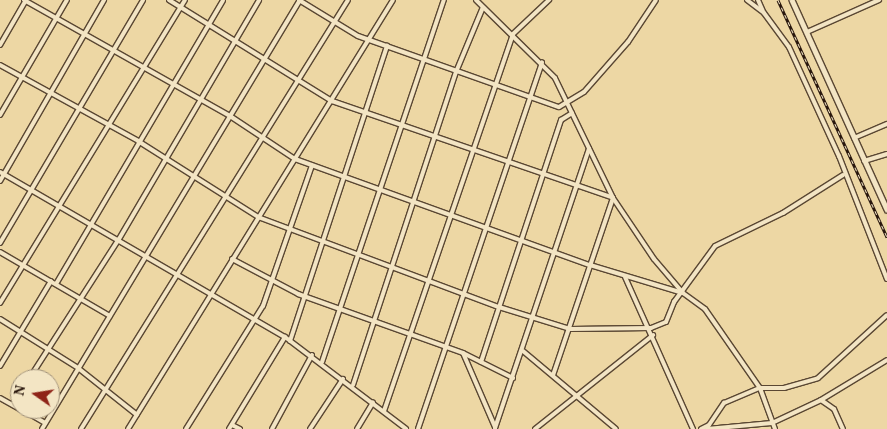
<!DOCTYPE html>
<style>
body{margin:0}
#map{position:relative;width:887px;height:429px;overflow:hidden;background:#edd7a4;font-family:Vollkorn,serif}
div>[style]{position:absolute}
[style*='--x']{left:calc(var(--x)*1px);top:calc(var(--y)*1px);width:calc(var(--w)*1px);rotate:calc(var(--a)*1deg)}
.roads{filter:drop-shadow(1px 0 #5a4733) drop-shadow(-1px 0 #5a4733) drop-shadow(0 1px #5a4733) drop-shadow(0 -1px #5a4733)}
.minor>*{height:4px;margin:-2px;padding:0 2px;transform-origin:2px;border-radius:2px;background:#f3e5c4}
.tertiary>*{height:4.5px;margin:-2.25px;padding:0 2.25px;transform-origin:2.25px;border-radius:2.25px;background:#f3e5c4}
.rail>*{height:3px;margin-top:-1.5px;transform-origin:0;background:repeating-linear-gradient(90deg,#f3e5c4 0 4px,#29170d 0 8px);box-sizing:border-box;border-block:1px solid #29170d}
span{translate:-50% -50%;white-space:nowrap;text-align:center;line-height:1.15;-webkit-text-stroke:4.5px #f3e5c4;paint-order:stroke}
.north{position:absolute;left:10px;top:369px;width:50px;height:50px;box-sizing:border-box;background:#f3e5c4;border:1px solid #a2937b;border-radius:50%;rotate:283deg;font-size:14px;font-weight:700;line-height:20px;text-align:center;color:#29170d}
.north::after{content:'';display:block;margin:auto;width:18px;height:22px;background:#8f2418;clip-path:polygon(50% 0,100% 100%,50% 72%,0 100%)}
</style>
<div id="map">
<div class="roads">
<div class="minor">
<div style="--x:24;--y:0;--w:236;--a:29.4"></div>
<div style="--x:230;--y:116;--w:78;--a:33.5"></div>
<div style="--x:295;--y:159;--w:313;--a:19.8"></div>
<div style="--x:590;--y:265;--w:97;--a:16.8"></div>
<div style="--x:169;--y:0;--w:192;--a:31.8"></div>
<div style="--x:332;--y:101;--w:297;--a:19"></div>
<div style="--x:613;--y:198;--w:187;--a:108.7"></div>
<div style="--x:299;--y:0;--w:69;--a:31.4"></div>
<div style="--x:358;--y:36;--w:213;--a:19.5"></div>
<div style="--x:559;--y:107;--w:29;--a:-31"></div>
<div style="--x:584;--y:92;--w:67;--a:-48.7"></div>
<div style="--x:628;--y:42;--w:50;--a:-56.3"></div>
<div style="--x:476;--y:0;--w:111;--a:44.6"></div>
<div style="--x:555;--y:78;--w:133;--a:64.2"></div>
<div style="--x:613;--y:198;--w:73;--a:56.1"></div>
<div style="--x:654;--y:259;--w:45;--a:49.5"></div>
<div style="--x:683;--y:293;--w:27;--a:36"></div>
<div style="--x:705;--y:309;--w:96;--a:55.2"></div>
<div style="--x:760;--y:388;--w:44;--a:69.9"></div>
<div style="--x:747;--y:0;--w:21;--a:37"></div>
<div style="--x:764;--y:13;--w:42;--a:53.7"></div>
<div style="--x:789;--y:47;--w:120;--a:65.4"></div>
<div style="--x:839;--y:156;--w:132;--a:68.7"></div>
<div style="--x:758;--y:0;--w:12;--a:66"></div>
<div style="--x:807;--y:32;--w:79;--a:-24"></div>
<div style="--x:0;--y:45;--w:52;--a:-60"></div>
<div style="--x:0;--y:65;--w:158;--a:28.8"></div>
<div style="--x:138;--y:141;--w:142;--a:32.3"></div>
<div style="--x:258;--y:217;--w:257;--a:20.5"></div>
<div style="--x:499;--y:307;--w:74;--a:17.2"></div>
<div style="--x:570;--y:329;--w:81;--a:-0.7"></div>
<div style="--x:651;--y:328;--w:16;--a:-22"></div>
<div style="--x:666;--y:322;--w:22;--a:-68"></div>
<div style="--x:674;--y:302;--w:69;--a:-53.8"></div>
<div style="--x:715;--y:246;--w:76;--a:-25.9"></div>
<div style="--x:783;--y:213;--w:71;--a:-32.3"></div>
<div style="--x:0;--y:115;--w:133;--a:-59.8"></div>
<div style="--x:854;--y:138;--w:36;--a:-23"></div>
<div style="--x:864;--y:161;--w:24;--a:-17"></div>
<div style="--x:0;--y:172;--w:329;--a:30.1"></div>
<div style="--x:285;--y:337;--w:152;--a:37.2"></div>
<div style="--x:0;--y:181;--w:209;--a:-60.1"></div>
<div style="--x:0;--y:243;--w:282;--a:-59.5"></div>
<div style="--x:0;--y:252;--w:127;--a:30.2"></div>
<div style="--x:232;--y:259;--w:75;--a:27.9"></div>
<div style="--x:298;--y:294;--w:175;--a:19.7"></div>
<div style="--x:463;--y:353;--w:56;--a:26.6"></div>
<div style="--x:625;--y:277;--w:167;--a:65.9"></div>
<div style="--x:56;--y:284;--w:329;--a:-59.5"></div>
<div style="--x:0;--y:303;--w:355;--a:-58.6"></div>
<div style="--x:0;--y:319;--w:92;--a:32.1"></div>
<div style="--x:78;--y:368;--w:75;--a:38.5"></div>
<div style="--x:290;--y:341;--w:311;--a:-71.8"></div>
<div style="--x:523;--y:351;--w:121;--a:40"></div>
<div style="--x:463;--y:353;--w:81;--a:66.6"></div>
<div style="--x:322;--y:362;--w:382;--a:-71.4"></div>
<div style="--x:481;--y:362;--w:255;--a:-71.7"></div>
<div style="--x:561;--y:120;--w:13;--a:-32"></div>
<div style="--x:0;--y:366;--w:99;--a:-59"></div>
<div style="--x:29;--y:379;--w:166;--a:-57.3"></div>
<div style="--x:119;--y:239;--w:277;--a:-59.6"></div>
<div style="--x:353;--y:385;--w:330;--a:-71.8"></div>
<div style="--x:456;--y:72;--w:70;--a:-67.4"></div>
<div style="--x:0;--y:398;--w:23;--a:29"></div>
<div style="--x:821;--y:400;--w:77;--a:-31.2"></div>
<div style="--x:13;--y:404;--w:13;--a:-58"></div>
<div style="--x:21;--y:409;--w:28;--a:30"></div>
<div style="--x:384;--y:411;--w:398;--a:-71.1"></div>
<div style="--x:513;--y:34;--w:50;--a:-43.4"></div>
<div style="--x:232;--y:425;--w:9;--a:27"></div>
<div style="--x:495;--y:428;--w:295;--a:-71.4"></div>
<div style="--x:42;--y:429;--w:501;--a:-58.98"></div>
<div style="--x:81;--y:429;--w:505;--a:-58.1"></div>
<div style="--x:128;--y:429;--w:504;--a:-58.3"></div>
<div style="--x:186;--y:429;--w:145;--a:-58"></div>
<div style="--x:263;--y:306;--w:149;--a:-70.8"></div>
<div style="--x:229;--y:429;--w:108;--a:-58.7"></div>
<div style="--x:272;--y:429;--w:84;--a:-61.6"></div>
<div style="--x:310;--y:429;--w:60;--a:-56.6"></div>
<div style="--x:357;--y:429;--w:31;--a:-59"></div>
<div style="--x:418;--y:429;--w:387;--a:-71.3"></div>
<div style="--x:535;--y:429;--w:151;--a:-38.5"></div>
<div style="--x:701;--y:429;--w:9;--a:-27"></div>
<div style="--x:709;--y:425;--w:27;--a:-56"></div>
<div style="--x:724;--y:403;--w:39;--a:-23"></div>
<div style="--x:760;--y:388;--w:24;--a:0"></div>
<div style="--x:784;--y:388;--w:35;--a:-16"></div>
<div style="--x:818;--y:378;--w:93;--a:-42.4"></div>
<div style="--x:707;--y:429;--w:65;--a:-5.3"></div>
<div style="--x:772;--y:423;--w:54;--a:-25.1"></div>
<div style="--x:821;--y:400;--w:16;--a:35"></div>
<div style="--x:834;--y:409;--w:22;--a:66"></div>
</div>
<div class="tertiary">
<div style="--x:792;--y:0;--w:230;--a:65.6"></div>
</div>
</div>
<div class="rail">
<div style="--x:778;--y:0;--w:261;--a:65.3"></div>
</div>
<div class="north">N</div>
</div>
